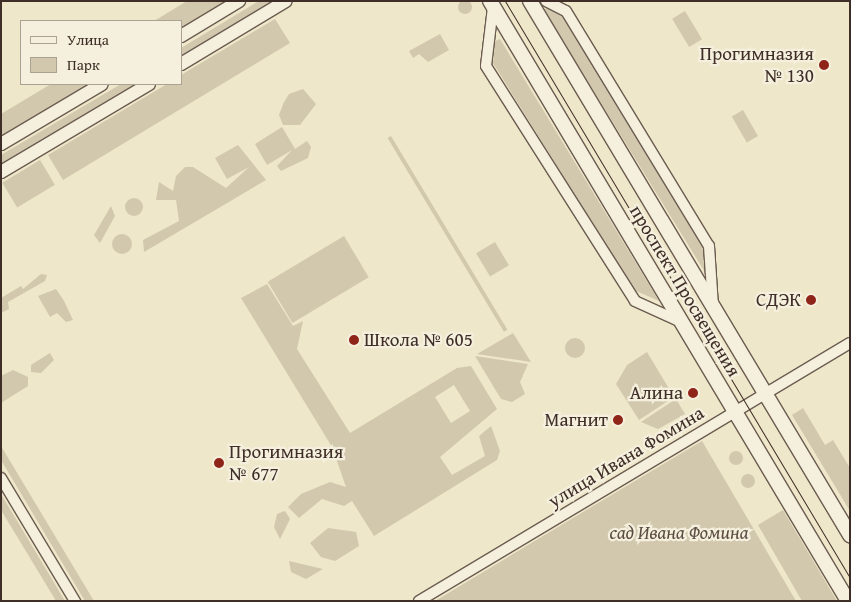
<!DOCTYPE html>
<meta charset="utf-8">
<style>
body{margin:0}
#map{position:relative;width:851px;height:602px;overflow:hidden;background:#efe7ca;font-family:"Gentium Book Plus",serif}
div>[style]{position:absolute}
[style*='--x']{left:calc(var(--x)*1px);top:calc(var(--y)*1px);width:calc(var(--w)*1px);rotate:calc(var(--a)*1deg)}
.green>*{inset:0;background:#d1c8ae;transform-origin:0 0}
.round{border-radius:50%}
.roads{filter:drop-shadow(1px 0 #6b5c50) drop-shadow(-1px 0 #6b5c50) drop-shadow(0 1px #6b5c50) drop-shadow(0 -1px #6b5c50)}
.minor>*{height:10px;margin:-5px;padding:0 5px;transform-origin:5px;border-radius:5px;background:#f5efdd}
.tertiary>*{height:12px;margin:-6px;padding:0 6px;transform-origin:6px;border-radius:6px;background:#f5efdd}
.secondary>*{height:14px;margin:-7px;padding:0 7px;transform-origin:7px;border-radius:7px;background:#f5efdd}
.tram>*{height:1px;margin:-0.5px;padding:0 0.5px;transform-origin:0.5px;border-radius:0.5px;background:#3f2e27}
.dots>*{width:14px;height:14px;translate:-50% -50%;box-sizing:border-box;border:2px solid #f5efdd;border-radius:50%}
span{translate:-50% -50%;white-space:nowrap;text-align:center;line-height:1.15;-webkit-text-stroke:4.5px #f5efdd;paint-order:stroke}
.poi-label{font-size:19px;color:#3f2e27}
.right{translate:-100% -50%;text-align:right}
.left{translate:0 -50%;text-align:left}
.street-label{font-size:19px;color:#3f2e27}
.park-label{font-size:19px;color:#5c4d42;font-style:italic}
.frame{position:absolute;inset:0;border:2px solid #3f2e27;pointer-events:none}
.legend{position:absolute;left:20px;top:20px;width:162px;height:65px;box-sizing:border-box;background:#f5efdd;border:1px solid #aca294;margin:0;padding:6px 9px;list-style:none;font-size:15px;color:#3f2e27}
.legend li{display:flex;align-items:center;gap:10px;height:25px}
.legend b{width:25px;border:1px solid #aca294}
</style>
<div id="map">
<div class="green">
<div class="round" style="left:458px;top:0;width:14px;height:14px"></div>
<div style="clip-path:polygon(187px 1px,228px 1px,181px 29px,181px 21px,154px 21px)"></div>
<div style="clip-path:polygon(259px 1px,273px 1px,181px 56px,181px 48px)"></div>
<div style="clip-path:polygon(549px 8px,567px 20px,701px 240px,708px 277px,543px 9px)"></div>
<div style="left:685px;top:11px;width:33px;height:15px;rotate:59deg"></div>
<div style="clip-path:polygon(275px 19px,290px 43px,63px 180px,48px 155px,167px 84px,181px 84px,181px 75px)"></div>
<div style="clip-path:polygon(440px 34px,449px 50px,428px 62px,419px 54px,413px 58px,409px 51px)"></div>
<div style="clip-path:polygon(500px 39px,659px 301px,634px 290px,493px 63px,495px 41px)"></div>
<div style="clip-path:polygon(51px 84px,90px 84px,1px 137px,1px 114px)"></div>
<div style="clip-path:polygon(121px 84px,135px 84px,1px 164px,1px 155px)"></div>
<div style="clip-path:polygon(303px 89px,316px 104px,300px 125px,283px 125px,279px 115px,284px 102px,289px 94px)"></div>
<div style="left:743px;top:110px;width:30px;height:13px;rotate:60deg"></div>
<div style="clip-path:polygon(282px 127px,295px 149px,307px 141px,311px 147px,308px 158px,281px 171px,277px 166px,292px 150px,267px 165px,255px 144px)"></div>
<div style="left:391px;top:136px;width:226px;height:4px;rotate:59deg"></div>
<div style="clip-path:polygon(238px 145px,266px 180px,144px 252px,143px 240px,179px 221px,176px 200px,156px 200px,159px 182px,173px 191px,176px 176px,185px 167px,193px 167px,226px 188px,249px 167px,227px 179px,215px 158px)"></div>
<div style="left:40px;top:160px;width:29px;height:44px;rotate:59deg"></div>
<div class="round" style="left:125px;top:198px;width:18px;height:18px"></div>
<div style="clip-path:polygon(111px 206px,115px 216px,100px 243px,94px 235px)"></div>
<div class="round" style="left:112px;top:234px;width:20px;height:20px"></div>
<div style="left:344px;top:236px;width:48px;height:89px;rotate:59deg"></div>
<div style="left:495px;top:242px;width:27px;height:22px;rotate:59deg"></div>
<div style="clip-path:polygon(41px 274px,47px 275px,45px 281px,8px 302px,9px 309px,1px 313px,1px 298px,21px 286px,23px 289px)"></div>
<div style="clip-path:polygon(evenodd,267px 284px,293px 326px,303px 321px,297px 349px,350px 433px,457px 368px,471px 366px,497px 409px,440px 457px,452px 475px,485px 456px,479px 436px,491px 426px,500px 451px,497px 460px,374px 536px,352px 501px,344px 506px,322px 499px,299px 518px,288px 507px,301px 494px,330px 482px,346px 487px,332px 447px,241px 298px,267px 284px,454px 385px,470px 411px,451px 423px,435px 397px,454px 385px)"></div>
<div style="clip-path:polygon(56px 289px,64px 301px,73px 320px,66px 322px,57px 313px,50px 317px,38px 296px)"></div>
<div style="clip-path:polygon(513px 333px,531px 362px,477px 354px)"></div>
<div class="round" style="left:565px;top:338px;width:20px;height:20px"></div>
<div style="clip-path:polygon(647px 352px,674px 397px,639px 420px,616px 384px,627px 365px)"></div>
<div style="clip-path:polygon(50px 353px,54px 360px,41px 373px,31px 372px,31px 365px)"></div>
<div style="clip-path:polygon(475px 356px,528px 364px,520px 382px,525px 394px,512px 402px,501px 399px)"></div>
<div style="clip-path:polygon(13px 370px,28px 377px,28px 386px,1px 403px,1px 376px)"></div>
<div style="clip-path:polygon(676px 399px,685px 414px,658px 429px,641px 422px)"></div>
<div style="clip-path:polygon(803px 408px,825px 445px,833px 440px,850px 468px,850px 511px,792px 415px)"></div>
<div style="clip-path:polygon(702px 441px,796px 601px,435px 601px,588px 509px)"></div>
<div style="clip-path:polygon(1px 446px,94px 601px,85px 601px,1px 460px)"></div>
<div class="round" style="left:729px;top:451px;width:14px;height:14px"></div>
<div class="round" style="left:741px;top:474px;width:14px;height:14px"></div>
<div style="clip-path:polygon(1px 494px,65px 601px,56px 601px,1px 510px)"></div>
<div style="clip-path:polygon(783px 510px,837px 601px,802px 601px,758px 525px)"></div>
<div style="clip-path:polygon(285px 511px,290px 519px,280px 539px,274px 527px,277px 514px)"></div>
<div style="clip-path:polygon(328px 528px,356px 532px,359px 546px,335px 561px,321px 557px,310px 543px)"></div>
<div style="clip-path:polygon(289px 561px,323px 569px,306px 579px,291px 572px)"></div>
</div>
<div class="roads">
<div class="minor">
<div style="--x:546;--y:1;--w:22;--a:27"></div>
<div style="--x:566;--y:11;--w:275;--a:58.7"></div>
<div style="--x:709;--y:246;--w:61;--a:86.2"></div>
<div style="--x:493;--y:7;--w:59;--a:96.8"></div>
<div style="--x:486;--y:66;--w:278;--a:57.6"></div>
<div style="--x:635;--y:301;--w:51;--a:24.5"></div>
<div style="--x:1;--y:478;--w:144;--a:59"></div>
<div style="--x:419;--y:601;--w:502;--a:-30.91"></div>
</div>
<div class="tertiary">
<div style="--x:181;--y:36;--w:68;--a:-31.1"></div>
<div style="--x:181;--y:64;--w:122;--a:-31"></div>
<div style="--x:1;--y:144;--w:117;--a:-30.7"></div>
<div style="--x:1;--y:172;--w:172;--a:-30.7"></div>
</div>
<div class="secondary">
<div style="--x:490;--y:1;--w:699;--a:59.18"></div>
<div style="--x:530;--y:1;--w:623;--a:59.07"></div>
</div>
</div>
<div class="tram">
<div style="--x:505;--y:1;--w:672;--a:59.12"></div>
</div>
<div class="dots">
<div style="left:824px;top:65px;background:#8f2418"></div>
<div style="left:811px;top:300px;background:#8f2418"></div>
<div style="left:354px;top:340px;background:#8f2418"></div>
<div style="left:693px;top:393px;background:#8f2418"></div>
<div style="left:618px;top:420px;background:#8f2418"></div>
<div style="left:219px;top:463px;background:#8f2418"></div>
</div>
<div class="poi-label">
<span class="right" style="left:814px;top:65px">Прогимназия<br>№ 130</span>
<span class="right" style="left:801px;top:300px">СДЭК</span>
<span class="left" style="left:364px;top:340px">Школа № 605</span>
<span class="right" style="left:683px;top:393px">Алина</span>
<span class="right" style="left:608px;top:420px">Магнит</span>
<span class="left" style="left:229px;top:463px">Прогимназия<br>№ 677</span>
</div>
<div class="street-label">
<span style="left:685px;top:291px;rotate:59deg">проспект Просвещения</span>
<span style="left:626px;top:457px;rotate:-31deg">улица Ивана Фомина</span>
</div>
<div class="park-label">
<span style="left:679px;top:533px">сад Ивана Фомина</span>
</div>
<div class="frame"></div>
<ul class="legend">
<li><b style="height:6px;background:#f5efdd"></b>Улица</li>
<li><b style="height:14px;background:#d1c8ae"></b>Парк</li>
</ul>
</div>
